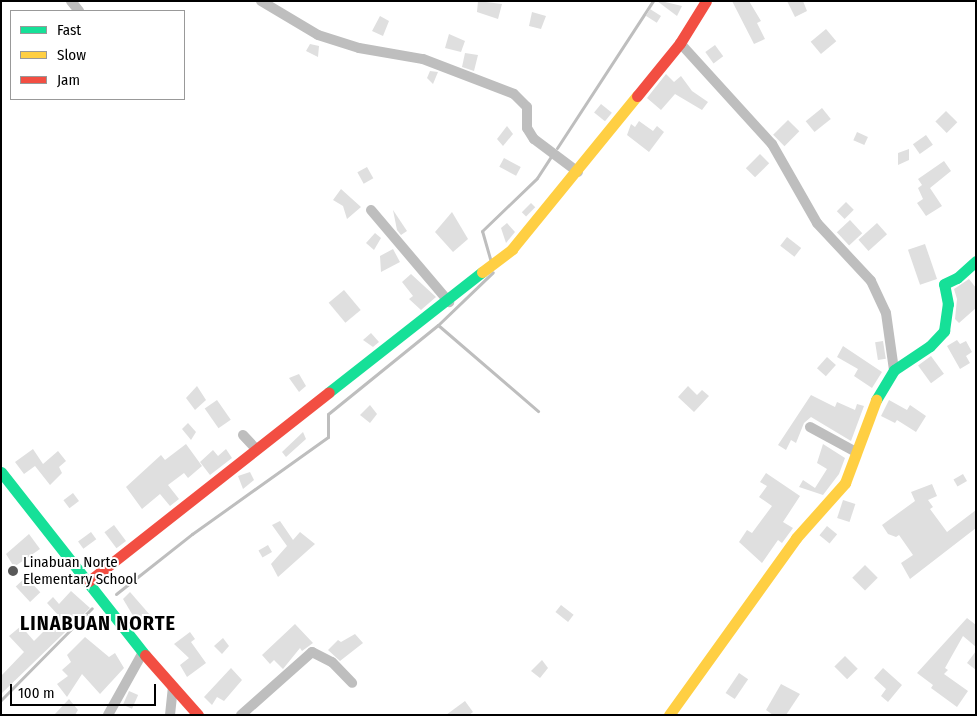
<!DOCTYPE html>
<style>
body{margin:0}
#map{position:relative;width:977px;height:716px;overflow:hidden;background:#fff;font-family:"Fira Sans Condensed",sans-serif}
div>[style]{position:absolute}
[style*='--x']{left:calc(var(--x)*1px);top:calc(var(--y)*1px);width:calc(var(--w)*1px);rotate:calc(var(--a)*1deg)}
.stream>*{height:3px;margin:-1.5px;padding:0 1.5px;transform-origin:1.5px;border-radius:1.5px;background:#bebebe}
.building>*{inset:0;background:#dfdfdf;transform-origin:0 0}
.street>*{height:10px;margin:-5px;padding:0 5px;transform-origin:5px;border-radius:5px;background:#bebebe}
.fast>*{height:11px;margin:-5.5px;padding:0 5.5px;transform-origin:5.5px;border-radius:5.5px;background:#16e098}
.slow>*{height:11px;margin:-5.5px;padding:0 5.5px;transform-origin:5.5px;border-radius:5.5px;background:#ffcf43}
.jam>*{height:11px;margin:-5.5px;padding:0 5.5px;transform-origin:5.5px;border-radius:5.5px;background:#f24e42}
.dots>*{width:14px;height:14px;translate:-50% -50%;box-sizing:border-box;border:2px solid #fff;border-radius:50%}
span{translate:-50% -50%;white-space:nowrap;text-align:center;line-height:1.15;-webkit-text-stroke:4px #fff;paint-order:stroke}
.poi-label{font-size:15px;color:#000}
.left{translate:0 -50%;text-align:left}
.district-label{font-size:20px;color:#000;font-weight:700;letter-spacing:1px}
.frame{position:absolute;inset:0;border:2px solid #000;pointer-events:none}
.legend{position:absolute;left:10px;top:10px;width:175px;height:90px;box-sizing:border-box;background:#fff;border:1px solid #999;margin:0;padding:6px 9px;list-style:none;font-size:15px;color:#000}
.legend li{display:flex;align-items:center;gap:10px;height:25px}
.legend b{width:25px;border:1px solid #999}
.scale{position:absolute;left:10px;top:684px;width:146px;height:22px;box-sizing:border-box;border:2px solid #000;border-top:0;padding-left:6px;font-size:15px;line-height:18px;white-space:nowrap;color:#000;-webkit-text-stroke:4px #fff;paint-order:stroke}
</style>
<div id="map">
<div class="stream">
<div style="--x:557;--y:148;--w:176;--a:-56.9"></div>
<div style="--x:491;--y:262;--w:32;--a:-106"></div>
<div style="--x:482;--y:231;--w:76;--a:-43.9"></div>
<div style="--x:537;--y:178;--w:27;--a:-57"></div>
<div style="--x:438;--y:325;--w:132;--a:40.7"></div>
<div style="--x:116;--y:594;--w:97;--a:-38.3"></div>
<div style="--x:192;--y:534;--w:167;--a:-35.5"></div>
<div style="--x:328;--y:437;--w:23;--a:-90"></div>
<div style="--x:328;--y:414;--w:141;--a:-39"></div>
<div style="--x:438;--y:325;--w:76;--a:-43.9"></div>
<div style="--x:1;--y:700;--w:129;--a:-45.3"></div>
</div>
<div class="building">
<div style="clip-path:polygon(478px 1px,502px 4px,498px 19px,477px 12px)"></div>
<div style="clip-path:polygon(657px 1px,661px 1px,682px 6px,677px 16px)"></div>
<div style="clip-path:polygon(732px 1px,749px 1px,761px 21px,757px 23px,765px 39px,754px 44px)"></div>
<div style="clip-path:polygon(787px 1px,803px 1px,807px 11px,795px 17px)"></div>
<div style="left:650px;top:9px;width:13px;height:8px;rotate:32deg"></div>
<div style="clip-path:polygon(532px 12px,546px 16px,541px 29px,529px 26px)"></div>
<div style="clip-path:polygon(380px 16px,389px 21px,383px 36px,372px 31px)"></div>
<div style="left:826px;top:29px;width:16px;height:20px;rotate:50deg"></div>
<div style="clip-path:polygon(449px 34px,465px 41px,461px 52px,445px 48px)"></div>
<div style="clip-path:polygon(310px 44px,319px 46px,318px 57px,306px 51px)"></div>
<div style="left:715px;top:45px;width:14px;height:12px;rotate:54deg"></div>
<div style="clip-path:polygon(465px 53px,478px 55px,474px 71px,462px 67px)"></div>
<div style="clip-path:polygon(430px 71px,438px 72px,433px 84px,427px 78px)"></div>
<div style="clip-path:polygon(666px 74px,674px 82px,681px 76px,692px 91px,708px 102px,702px 110px,675px 94px,661px 110px,647px 98px)"></div>
<div style="left:601px;top:104px;width:14px;height:11px;rotate:39deg"></div>
<div style="left:822px;top:108px;width:14px;height:21px;rotate:51deg"></div>
<div style="left:946px;top:111px;width:16px;height:15px;rotate:45deg"></div>
<div style="left:788px;top:120px;width:16px;height:21px;rotate:45deg"></div>
<div style="clip-path:polygon(639px 121px,653px 131px,657px 126px,664px 132px,649px 152px,627px 135px,631px 124px,635px 127px)"></div>
<div style="clip-path:polygon(507px 126px,513px 134px,503px 146px,497px 139px)"></div>
<div style="left:857px;top:132px;width:12px;height:9px;rotate:24deg"></div>
<div style="left:926px;top:135px;width:12px;height:16px;rotate:55deg"></div>
<div style="clip-path:polygon(909px 149px,909px 160px,898px 165px,898px 153px)"></div>
<div style="left:760px;top:154px;width:13px;height:20px;rotate:45deg"></div>
<div style="left:504px;top:158px;width:19px;height:10px;rotate:28deg"></div>
<div style="clip-path:polygon(944px 161px,951px 171px,930px 188px,942px 206px,926px 216px,917px 203px,923px 199px,918px 188px,922px 185px,918px 179px)"></div>
<div style="left:367px;top:167px;width:13px;height:11px;rotate:61deg"></div>
<div style="clip-path:polygon(341px 189px,361px 207px,347px 219px,343px 206px,333px 200px)"></div>
<div style="left:846px;top:202px;width:11px;height:13px;rotate:45deg"></div>
<div style="left:531px;top:203px;width:6px;height:13px;rotate:45deg"></div>
<div style="clip-path:polygon(393px 210px,407px 231px,401px 235px,397px 230px)"></div>
<div style="clip-path:polygon(452px 212px,468px 239px,453px 252px,435px 232px)"></div>
<div style="left:850px;top:220px;width:18px;height:18px;rotate:47deg"></div>
<div style="clip-path:polygon(507px 223px,515px 232px,506px 243px,501px 228px)"></div>
<div style="left:877px;top:223px;width:15px;height:25px;rotate:48deg"></div>
<div style="clip-path:polygon(375px 233px,381px 238px,374px 250px,366px 243px)"></div>
<div style="left:787px;top:237px;width:18px;height:11px;rotate:38deg"></div>
<div style="left:925px;top:244px;width:37px;height:18px;rotate:71deg"></div>
<div style="clip-path:polygon(393px 249px,400px 262px,381px 272px,380px 256px)"></div>
<div style="clip-path:polygon(411px 274px,436px 297px,421px 310px,409px 299px,413px 296px,402px 282px)"></div>
<div style="clip-path:polygon(969px 279px,976px 288px,976px 308px,959px 323px,955px 319px,957px 299px,954px 289px)"></div>
<div style="left:344px;top:290px;width:26px;height:20px;rotate:50deg"></div>
<div style="clip-path:polygon(371px 333px,379px 342px,373px 347px,363px 340px)"></div>
<div style="clip-path:polygon(957px 340px,960px 344px,966px 341px,972px 352px,966px 356px,970px 363px,960px 369px,947px 346px)"></div>
<div style="left:883px;top:341px;width:18px;height:8px;rotate:81deg"></div>
<div style="clip-path:polygon(843px 346px,882px 372px,872px 388px,854px 376px,858px 369px,837px 357px)"></div>
<div style="left:931px;top:356px;width:22px;height:16px;rotate:54deg"></div>
<div style="left:827px;top:357px;width:12px;height:15px;rotate:42deg"></div>
<div style="clip-path:polygon(299px 374px,306px 386px,299px 392px,289px 378px)"></div>
<div style="clip-path:polygon(197px 386px,206px 400px,195px 410px,186px 398px)"></div>
<div style="clip-path:polygon(688px 386px,697px 395px,702px 390px,709px 396px,694px 412px,678px 397px)"></div>
<div style="clip-path:polygon(811px 395px,835px 407px,837px 402px,855px 410px,857px 404px,864px 406px,851px 441px,811px 417px,804px 423px,796px 443px,791px 440px,786px 450px,778px 445px)"></div>
<div style="left:217px;top:400px;width:24px;height:15px;rotate:55deg"></div>
<div style="clip-path:polygon(889px 400px,907px 410px,910px 405px,926px 416px,916px 432px,897px 420px,895px 423px,881px 416px)"></div>
<div style="clip-path:polygon(370px 405px,377px 414px,370px 423px,360px 415px)"></div>
<div style="clip-path:polygon(188px 423px,196px 432px,191px 440px,182px 429px)"></div>
<div style="clip-path:polygon(303px 432px,306px 439px,286px 457px,282px 452px)"></div>
<div style="clip-path:polygon(186px 444px,202px 466px,188px 478px,184px 473px,168px 485px,179px 499px,170px 506px,160px 494px,142px 509px,126px 487px,161px 455px,165px 460px)"></div>
<div style="clip-path:polygon(823px 444px,845px 458px,839px 474px,823px 495px,799px 487px,803px 480px,815px 488px,827px 469px,817px 463px)"></div>
<div style="clip-path:polygon(33px 449px,43px 464px,58px 451px,66px 461px,59px 467px,62px 473px,50px 485px,35px 466px,24px 474px,15px 462px)"></div>
<div style="clip-path:polygon(226px 449px,232px 458px,210px 475px,200px 462px,213px 450px,218px 456px)"></div>
<div style="clip-path:polygon(250px 472px,254px 480px,243px 489px,238px 476px)"></div>
<div style="clip-path:polygon(766px 473px,800px 496px,783px 522px,793px 528px,782px 543px,778px 540px,762px 563px,739px 542px,747px 530px,752px 533px,772px 506px,759px 497px,767px 486px,760px 482px)"></div>
<div style="left:963px;top:474px;width:8px;height:11px;rotate:60deg"></div>
<div style="clip-path:polygon(932px 484px,937px 496px,928px 500px,933px 507px,930px 509px,947px 532px,976px 510px,976px 528px,910px 579px,901px 563px,913px 555px,899px 535px,896px 537px,888px 534px,882px 525px,915px 501px,911px 492px)"></div>
<div style="left:73px;top:493px;width:10px;height:12px;rotate:53deg"></div>
<div style="left:843px;top:500px;width:13px;height:19px;rotate:18deg"></div>
<div style="clip-path:polygon(280px 521px,293px 540px,300px 532px,315px 544px,278px 577px,271px 564px,287px 546px,272px 525px)"></div>
<div style="left:114px;top:525px;width:20px;height:12px;rotate:53deg"></div>
<div style="left:827px;top:526px;width:13px;height:12px;rotate:39deg"></div>
<div style="left:91px;top:532px;width:9px;height:16px;rotate:54deg"></div>
<div style="clip-path:polygon(29px 534px,40px 549px,14px 567px,6px 554px)"></div>
<div style="left:268px;top:545px;width:8px;height:11px;rotate:60deg"></div>
<div style="left:865px;top:565px;width:18px;height:18px;rotate:45deg"></div>
<div style="left:26px;top:577px;width:21px;height:14px;rotate:47deg"></div>
<div style="clip-path:polygon(71px 591px,90px 608px,1px 694px,1px 676px,24px 652px,9px 636px,21px 626px,34px 641px,59px 616px,47px 603px,53px 597px,59px 604px)"></div>
<div style="clip-path:polygon(130px 592px,150px 615px,138px 624px,123px 599px)"></div>
<div style="left:561px;top:605px;width:16px;height:9px;rotate:38deg"></div>
<div style="clip-path:polygon(967px 618px,976px 625px,976px 647px,963px 636px,945px 668px,948px 670px,944px 674px,968px 691px,957px 707px,931px 688px,933px 685px,917px 673px)"></div>
<div style="clip-path:polygon(295px 624px,313px 643px,302px 651px,300px 648px,283px 669px,274px 660px,270px 664px,262px 655px)"></div>
<div style="clip-path:polygon(190px 632px,195px 639px,191px 642px,206px 663px,187px 677px,180px 665px,189px 658px,174px 644px)"></div>
<div style="clip-path:polygon(355px 634px,363px 643px,340px 661px,328px 650px,338px 640px,341px 642px)"></div>
<div style="clip-path:polygon(85px 637px,109px 657px,115px 653px,124px 668px,100px 694px,82px 674px,67px 697px,57px 684px,68px 676px,62px 670px,71px 662px,67px 655px)"></div>
<div style="clip-path:polygon(223px 638px,229px 646px,222px 654px,214px 646px)"></div>
<div style="clip-path:polygon(976px 651px,976px 670px,967px 663px)"></div>
<div style="left:845px;top:656px;width:18px;height:15px;rotate:45deg"></div>
<div style="clip-path:polygon(542px 660px,548px 668px,540px 678px,531px 671px)"></div>
<div style="clip-path:polygon(231px 668px,242px 680px,224px 701px,217px 697px,212px 705px,204px 697px)"></div>
<div style="clip-path:polygon(883px 668px,902px 685px,888px 702px,881px 696px,886px 689px,874px 678px)"></div>
<div style="left:739px;top:673px;width:11px;height:24px;rotate:34deg"></div>
<div style="clip-path:polygon(781px 684px,800px 694px,786px 715px,773px 715px,766px 710px)"></div>
<div style="left:129px;top:691px;width:10px;height:15px;rotate:24deg"></div>
<div style="clip-path:polygon(69px 699px,78px 710px,75px 715px,54px 715px)"></div>
<div style="clip-path:polygon(465px 701px,473px 712px,469px 715px,446px 715px)"></div>
</div>
<div class="street">
<div style="--x:71;--y:1;--w:13;--a:51"></div>
<div style="--x:261;--y:1;--w:66;--a:30.8"></div>
<div style="--x:318;--y:35;--w:43;--a:17.6"></div>
<div style="--x:359;--y:48;--w:65;--a:9.8"></div>
<div style="--x:423;--y:59;--w:97;--a:21"></div>
<div style="--x:514;--y:94;--w:18;--a:45"></div>
<div style="--x:527;--y:107;--w:21;--a:90"></div>
<div style="--x:527;--y:128;--w:13;--a:58"></div>
<div style="--x:534;--y:139;--w:55;--a:36.9"></div>
<div style="--x:680;--y:43;--w:137;--a:47.7"></div>
<div style="--x:772;--y:144;--w:91;--a:60.3"></div>
<div style="--x:817;--y:223;--w:79;--a:47"></div>
<div style="--x:871;--y:281;--w:35;--a:65"></div>
<div style="--x:886;--y:313;--w:58;--a:82"></div>
<div style="--x:371;--y:210;--w:121;--a:49.7"></div>
<div style="--x:810;--y:427;--w:52;--a:28.5"></div>
<div style="--x:243;--y:435;--w:19;--a:47"></div>
<div style="--x:108;--y:715;--w:72;--a:-60.9"></div>
<div style="--x:170;--y:715;--w:27;--a:-84"></div>
<div style="--x:241;--y:715;--w:95;--a:-41.6"></div>
<div style="--x:312;--y:652;--w:22;--a:27"></div>
<div style="--x:332;--y:662;--w:29;--a:46"></div>
</div>
<div class="fast">
<div style="--x:329;--y:392;--w:194;--a:-38.1"></div>
<div style="--x:876;--y:400;--w:35;--a:-59"></div>
<div style="--x:894;--y:370;--w:43;--a:-33.7"></div>
<div style="--x:930;--y:346;--w:21;--a:-47"></div>
<div style="--x:944;--y:331;--w:27;--a:-82"></div>
<div style="--x:948;--y:304;--w:20;--a:-101"></div>
<div style="--x:944;--y:284;--w:14;--a:-25"></div>
<div style="--x:957;--y:278;--w:25;--a:-42"></div>
<div style="--x:1;--y:472;--w:233;--a:51.8"></div>
</div>
<div class="slow">
<div style="--x:482;--y:272;--w:38;--a:-37"></div>
<div style="--x:512;--y:249;--w:198;--a:-50.8"></div>
<div style="--x:669;--y:715;--w:218;--a:-54.3"></div>
<div style="--x:796;--y:538;--w:74;--a:-48.3"></div>
<div style="--x:845;--y:483;--w:89;--a:-69.5"></div>
</div>
<div class="jam">
<div style="--x:637;--y:96;--w:68;--a:-50.9"></div>
<div style="--x:680;--y:43;--w:49;--a:-58.2"></div>
<div style="--x:89;--y:581;--w:305;--a:-38.2"></div>
<div style="--x:145;--y:655;--w:80;--a:48.5"></div>
</div>
<div class="dots">
<div style="left:13px;top:571px;background:#595959"></div>
</div>
<div class="poi-label">
<span class="left" style="left:23px;top:571px">Linabuan Norte<br>Elementary School</span>
</div>
<div class="district-label">
<span style="left:98px;top:623px">LINABUAN NORTE</span>
</div>
<div class="frame"></div>
<ul class="legend">
<li><b style="height:6px;background:#16e098"></b>Fast</li>
<li><b style="height:6px;background:#ffcf43"></b>Slow</li>
<li><b style="height:6px;background:#f24e42"></b>Jam</li>
</ul>
<div class="scale">100 m</div>
</div>
